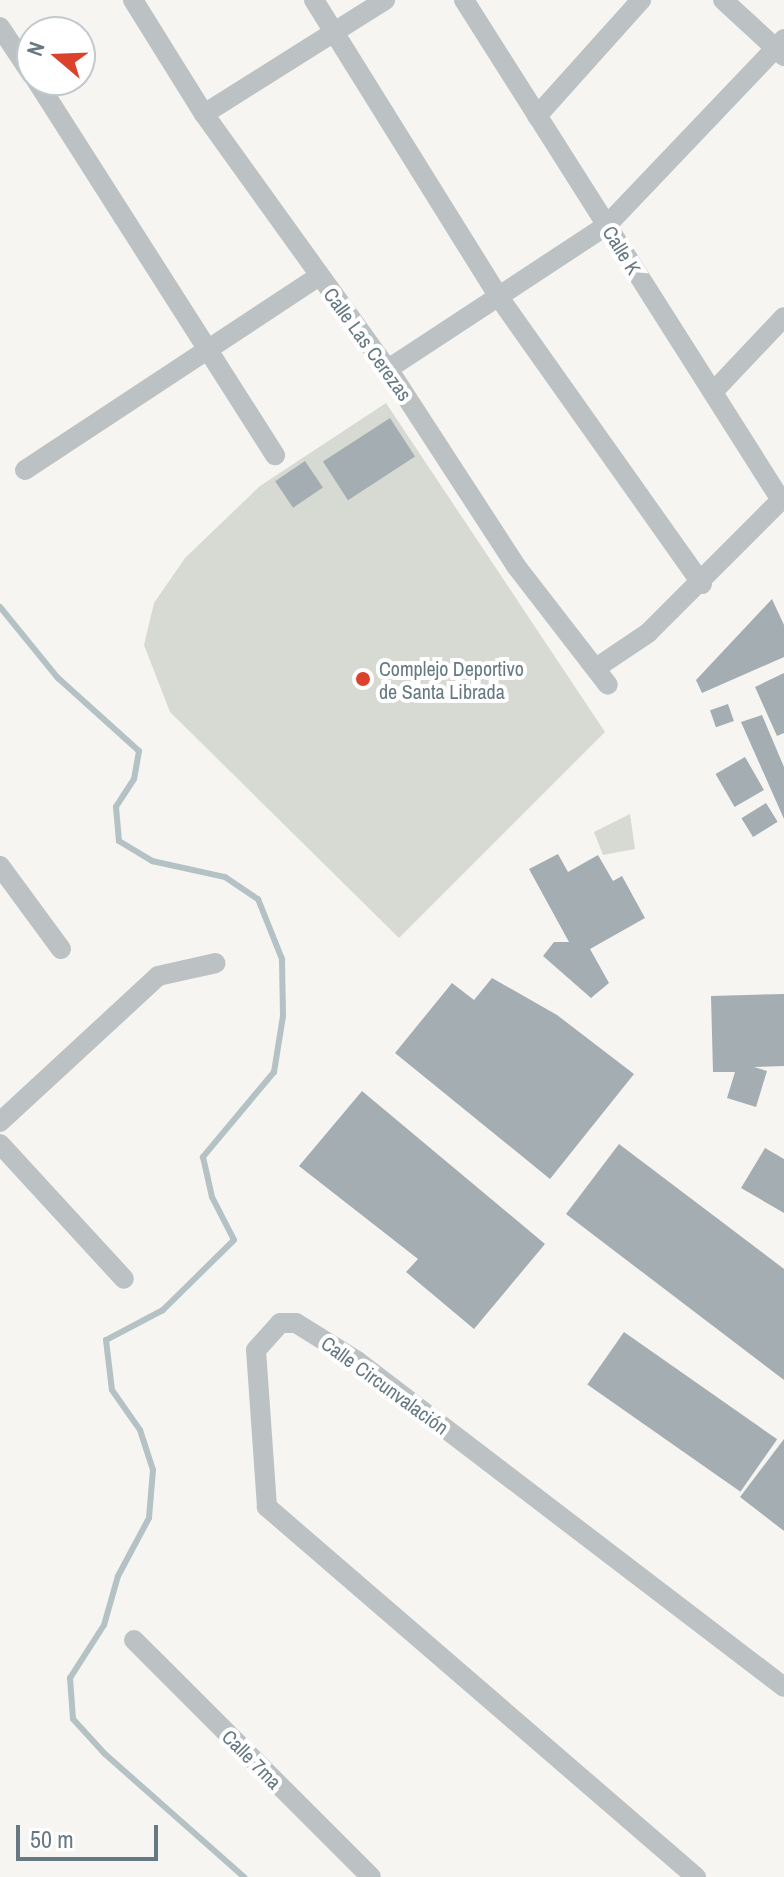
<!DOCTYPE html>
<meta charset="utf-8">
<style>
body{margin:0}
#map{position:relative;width:784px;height:1877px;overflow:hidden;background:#f6f5f2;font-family:"Archivo Narrow",sans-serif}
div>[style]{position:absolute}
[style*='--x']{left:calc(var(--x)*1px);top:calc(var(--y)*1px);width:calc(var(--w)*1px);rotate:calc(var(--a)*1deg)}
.green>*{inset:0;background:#d6dad2}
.stream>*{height:6px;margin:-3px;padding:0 3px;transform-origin:3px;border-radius:3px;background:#b4c2c5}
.building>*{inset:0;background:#a4aeb2;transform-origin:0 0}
.minor>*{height:20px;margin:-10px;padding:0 10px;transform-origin:10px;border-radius:10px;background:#bcc2c4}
.dots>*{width:22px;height:22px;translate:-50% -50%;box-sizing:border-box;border:4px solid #fff;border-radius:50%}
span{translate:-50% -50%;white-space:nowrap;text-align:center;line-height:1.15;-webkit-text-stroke:8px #fff;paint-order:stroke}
.street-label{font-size:20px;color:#667982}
.poi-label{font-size:20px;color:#667982}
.left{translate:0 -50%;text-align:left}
.north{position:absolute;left:16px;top:16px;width:80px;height:80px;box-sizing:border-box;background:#fff;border:2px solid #c2c9cd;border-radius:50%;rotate:289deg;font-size:22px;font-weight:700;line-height:32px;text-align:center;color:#667982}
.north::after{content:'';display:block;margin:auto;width:28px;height:36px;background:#da422e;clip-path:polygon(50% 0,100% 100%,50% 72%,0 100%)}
.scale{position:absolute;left:16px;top:1825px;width:142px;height:36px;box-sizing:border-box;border:4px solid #667982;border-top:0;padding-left:10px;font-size:24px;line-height:28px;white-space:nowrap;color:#667982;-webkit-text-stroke:6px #fff;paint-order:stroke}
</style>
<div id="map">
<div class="green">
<div style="clip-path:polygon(386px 403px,605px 732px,399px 938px,170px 712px,144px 645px,154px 603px,185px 558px,260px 486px)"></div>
<div style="clip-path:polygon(630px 814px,635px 849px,603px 855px,594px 832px)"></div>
</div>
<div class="stream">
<div style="--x:0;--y:607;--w:92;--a:50.8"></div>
<div style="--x:58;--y:678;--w:109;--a:42"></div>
<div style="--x:139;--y:751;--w:28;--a:100"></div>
<div style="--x:134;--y:779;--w:33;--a:123"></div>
<div style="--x:116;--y:807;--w:34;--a:85"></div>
<div style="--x:119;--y:841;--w:39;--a:31"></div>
<div style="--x:152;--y:861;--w:75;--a:12.4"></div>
<div style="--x:225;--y:877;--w:40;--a:34"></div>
<div style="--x:258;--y:899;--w:65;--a:68.2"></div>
<div style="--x:282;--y:959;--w:57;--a:89"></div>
<div style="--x:283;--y:1016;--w:57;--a:99.1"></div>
<div style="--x:274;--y:1072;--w:111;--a:129.9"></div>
<div style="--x:203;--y:1157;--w:41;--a:77.3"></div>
<div style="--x:212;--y:1197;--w:48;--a:62.9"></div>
<div style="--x:234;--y:1240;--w:100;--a:135.4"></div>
<div style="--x:163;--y:1310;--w:64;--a:152.2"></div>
<div style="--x:106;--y:1340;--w:50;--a:83.2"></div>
<div style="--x:112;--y:1390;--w:49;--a:55"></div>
<div style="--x:140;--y:1430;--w:42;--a:72"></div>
<div style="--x:153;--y:1470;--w:48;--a:94.8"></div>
<div style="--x:149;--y:1518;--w:66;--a:118.1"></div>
<div style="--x:118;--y:1576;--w:51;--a:105.9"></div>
<div style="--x:104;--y:1625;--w:63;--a:122.7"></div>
<div style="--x:70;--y:1678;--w:41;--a:85.8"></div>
<div style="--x:73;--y:1719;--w:47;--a:47.6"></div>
<div style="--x:105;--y:1754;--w:186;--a:41.5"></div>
</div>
<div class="building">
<div style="left:390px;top:418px;width:46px;height:80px;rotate:57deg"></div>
<div style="left:305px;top:461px;width:32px;height:36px;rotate:56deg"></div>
<div style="clip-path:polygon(772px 599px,784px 625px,784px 657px,702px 693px,696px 680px)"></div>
<div style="clip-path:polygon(784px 673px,784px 733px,777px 736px,755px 687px)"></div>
<div style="left:728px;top:704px;width:18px;height:19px;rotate:71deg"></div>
<div style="clip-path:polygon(762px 715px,784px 767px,784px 819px,741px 722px)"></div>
<div style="left:745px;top:757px;width:38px;height:34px;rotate:60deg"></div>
<div style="left:766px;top:803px;width:22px;height:29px;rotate:58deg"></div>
<div style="clip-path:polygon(558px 854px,568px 872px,598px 855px,613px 881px,622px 876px,645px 918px,590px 949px,609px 983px,591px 998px,543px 956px,554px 942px,569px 942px,529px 869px)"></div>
<div style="clip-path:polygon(492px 978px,557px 1015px,634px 1074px,550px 1179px,395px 1053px,452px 983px,474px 1000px)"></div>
<div style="clip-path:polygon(784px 994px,784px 1066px,754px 1067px,767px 1071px,756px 1107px,727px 1098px,735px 1072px,713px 1072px,711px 996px)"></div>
<div style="clip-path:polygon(362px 1091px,545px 1244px,474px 1329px,406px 1272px,418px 1259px,299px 1166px)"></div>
<div style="clip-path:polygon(619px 1144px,784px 1269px,784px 1380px,566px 1214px)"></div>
<div style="clip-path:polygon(765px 1148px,784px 1159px,784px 1213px,741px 1188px)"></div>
<div style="left:624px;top:1332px;width:187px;height:64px;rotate:35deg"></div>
<div style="clip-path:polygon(784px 1439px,784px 1531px,740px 1497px)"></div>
</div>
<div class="minor">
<div style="--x:133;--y:0;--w:134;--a:58.1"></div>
<div style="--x:204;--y:114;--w:325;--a:54.3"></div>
<div style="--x:394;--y:378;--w:224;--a:57"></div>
<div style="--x:516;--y:566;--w:150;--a:52.3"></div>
<div style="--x:314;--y:0;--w:349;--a:58.1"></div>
<div style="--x:498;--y:296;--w:353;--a:54.7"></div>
<div style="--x:464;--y:0;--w:592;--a:57.63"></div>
<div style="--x:723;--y:0;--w:83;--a:42.6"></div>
<div style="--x:0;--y:27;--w:58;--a:56.3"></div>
<div style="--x:36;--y:80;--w:445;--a:57.5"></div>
<div style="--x:204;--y:114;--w:214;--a:-32.2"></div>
<div style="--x:537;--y:116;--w:156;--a:-48.1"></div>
<div style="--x:388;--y:369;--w:262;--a:-33.3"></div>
<div style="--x:607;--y:225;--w:257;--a:-46.4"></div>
<div style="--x:713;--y:392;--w:103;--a:-46.6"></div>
<div style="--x:25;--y:470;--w:352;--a:-33.4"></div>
<div style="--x:596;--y:668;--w:63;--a:-33.9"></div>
<div style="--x:648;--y:633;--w:192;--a:-45"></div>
<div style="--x:0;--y:866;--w:103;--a:53.7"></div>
<div style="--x:0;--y:1122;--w:215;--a:-42.7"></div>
<div style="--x:158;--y:976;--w:59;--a:-12.6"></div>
<div style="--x:0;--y:1144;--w:183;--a:47.4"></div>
<div style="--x:134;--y:1640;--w:335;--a:45"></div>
<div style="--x:696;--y:1877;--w:567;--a:-139.22"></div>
<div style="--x:267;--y:1507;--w:157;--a:-94"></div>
<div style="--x:256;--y:1350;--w:36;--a:-48"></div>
<div style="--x:280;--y:1323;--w:16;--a:0"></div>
<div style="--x:296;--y:1323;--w:72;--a:31.9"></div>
<div style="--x:357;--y:1361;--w:537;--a:37.36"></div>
</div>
<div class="dots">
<div style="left:363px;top:679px;background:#da422e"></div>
</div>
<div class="street-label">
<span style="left:622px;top:250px;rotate:58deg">Calle K</span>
<span style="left:368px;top:344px;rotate:54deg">Calle Las Cerezas</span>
<span style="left:385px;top:1385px;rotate:36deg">Calle Circunvalación</span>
<span style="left:252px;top:1759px;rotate:45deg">Calle 7ma</span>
</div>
<div class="poi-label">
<span class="left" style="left:379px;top:680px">Complejo Deportivo<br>de Santa Librada</span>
</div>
<div class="north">N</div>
<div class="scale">50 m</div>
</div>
